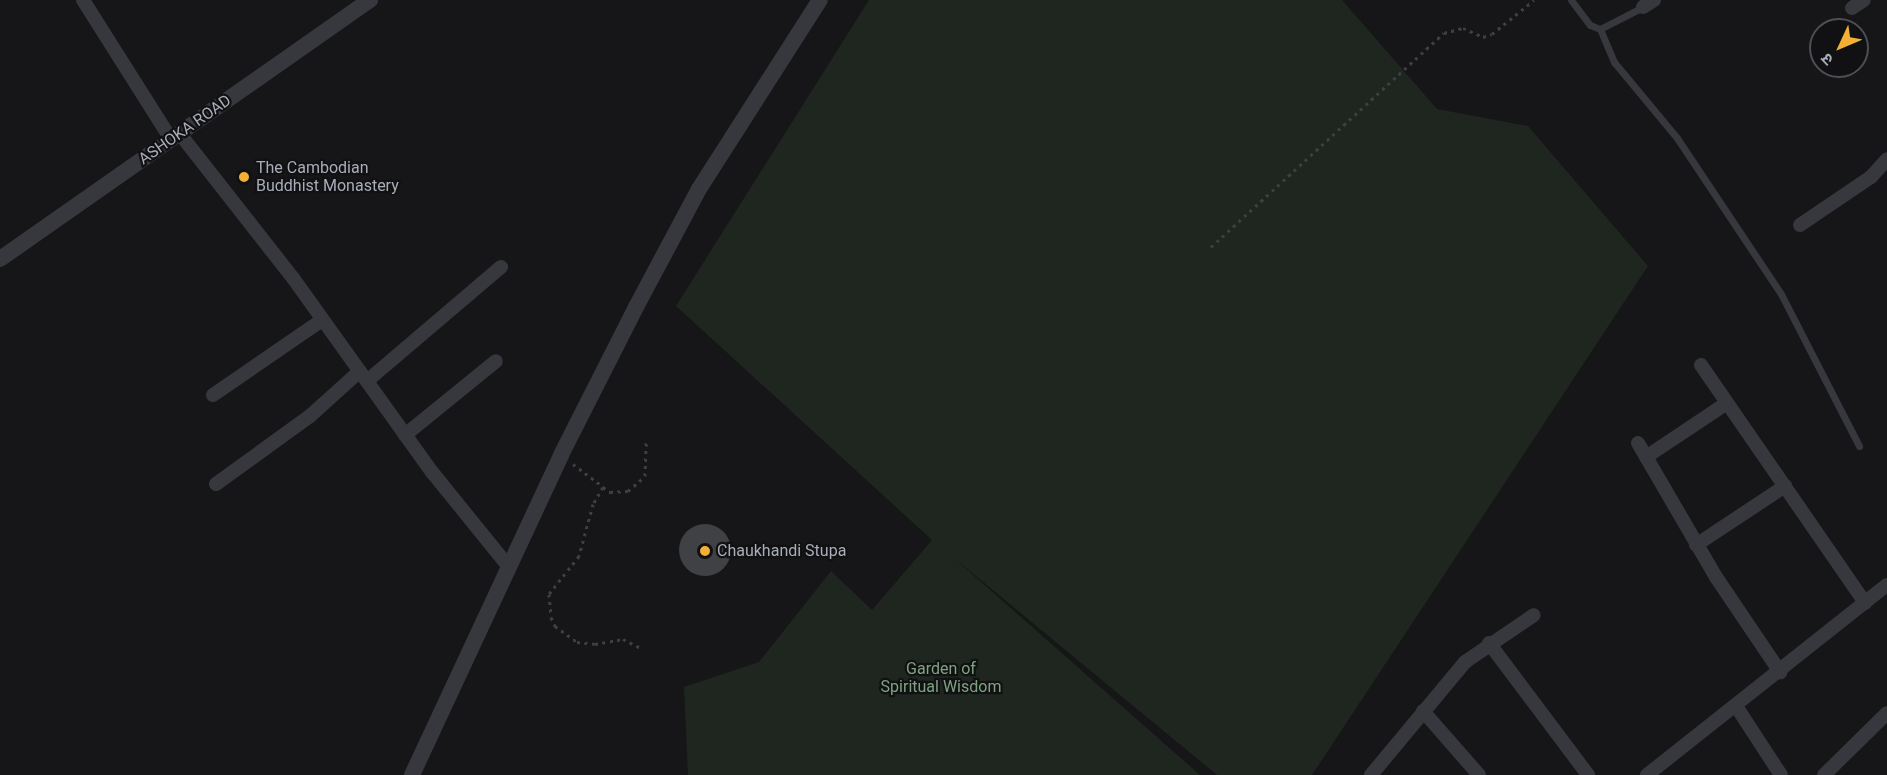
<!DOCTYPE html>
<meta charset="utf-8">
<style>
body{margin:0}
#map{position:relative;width:1887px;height:775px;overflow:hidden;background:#161618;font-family:Roboto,"Noto Sans Devanagari",sans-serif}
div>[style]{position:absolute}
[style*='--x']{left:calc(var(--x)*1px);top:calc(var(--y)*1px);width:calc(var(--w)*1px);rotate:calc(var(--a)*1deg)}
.green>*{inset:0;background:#1e261f}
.building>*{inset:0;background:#404145}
.round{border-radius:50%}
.path>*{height:3px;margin-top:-1.5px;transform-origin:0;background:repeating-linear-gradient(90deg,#3d3f44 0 3px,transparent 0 7.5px)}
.service>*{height:7px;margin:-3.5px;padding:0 3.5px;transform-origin:3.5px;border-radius:3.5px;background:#37383d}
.minor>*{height:14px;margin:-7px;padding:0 7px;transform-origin:7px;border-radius:7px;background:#37383d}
.tertiary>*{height:16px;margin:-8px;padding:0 8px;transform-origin:8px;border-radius:8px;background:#37383d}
.dots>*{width:16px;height:16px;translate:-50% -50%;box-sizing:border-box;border:3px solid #111113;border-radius:50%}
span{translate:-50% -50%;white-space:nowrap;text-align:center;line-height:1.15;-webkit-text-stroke:4.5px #111113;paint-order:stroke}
.street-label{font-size:16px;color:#a8adb8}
.poi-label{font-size:16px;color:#a8adb8}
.left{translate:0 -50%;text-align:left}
.park-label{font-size:16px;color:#7fa381}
.north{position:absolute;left:1809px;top:18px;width:60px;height:60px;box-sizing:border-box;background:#111113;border:2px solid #4d4f55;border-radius:50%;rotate:226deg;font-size:16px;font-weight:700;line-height:24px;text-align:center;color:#a8adb8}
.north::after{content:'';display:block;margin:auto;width:21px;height:27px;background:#f2b134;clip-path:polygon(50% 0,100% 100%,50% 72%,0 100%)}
</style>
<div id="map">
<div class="green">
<div style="clip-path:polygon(869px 0,1342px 0,1437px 109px,1528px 126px,1648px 266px,1312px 775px,1217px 775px,954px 558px,1200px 775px,688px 775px,684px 687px,759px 662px,831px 571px,872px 610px,932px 540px,676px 306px)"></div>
</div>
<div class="building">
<div class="round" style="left:679px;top:524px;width:52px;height:52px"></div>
</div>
<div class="path">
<div style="--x:1211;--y:247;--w:316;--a:-42.6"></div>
<div style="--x:1444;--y:33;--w:20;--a:-15"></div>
<div style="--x:1463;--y:28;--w:22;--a:24"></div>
<div style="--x:1483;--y:37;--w:9;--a:-18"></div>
<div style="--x:1492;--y:34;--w:54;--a:-39"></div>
<div style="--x:573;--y:464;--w:38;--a:37"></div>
<div style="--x:603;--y:487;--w:20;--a:120"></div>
<div style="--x:593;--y:504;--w:54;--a:105.1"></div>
<div style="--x:579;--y:556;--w:48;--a:128.3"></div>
<div style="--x:549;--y:594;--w:23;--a:85"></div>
<div style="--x:551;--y:617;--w:10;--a:66"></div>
<div style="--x:555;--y:626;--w:27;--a:36"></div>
<div style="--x:577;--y:642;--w:18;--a:6"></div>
<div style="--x:595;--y:644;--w:28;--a:-10"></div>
<div style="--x:623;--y:639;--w:18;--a:27"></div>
<div style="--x:603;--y:487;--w:9;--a:36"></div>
<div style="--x:610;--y:492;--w:18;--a:-3"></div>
<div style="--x:628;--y:491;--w:23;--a:-41"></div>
<div style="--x:645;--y:476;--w:35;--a:-88"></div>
</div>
<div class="service">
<div style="--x:1571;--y:0;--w:31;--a:53"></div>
<div style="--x:1590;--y:25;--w:11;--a:22"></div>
<div style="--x:1600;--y:29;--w:48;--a:-27.1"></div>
<div style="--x:1600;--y:29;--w:36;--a:67"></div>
<div style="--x:1614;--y:62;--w:99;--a:50.3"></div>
<div style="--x:1677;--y:138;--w:187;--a:56.3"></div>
<div style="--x:1781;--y:294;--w:171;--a:62.8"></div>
</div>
<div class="minor">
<div style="--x:83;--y:0;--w:165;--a:57.7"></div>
<div style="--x:1643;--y:7;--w:13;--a:-32"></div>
<div style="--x:1852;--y:8;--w:14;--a:-34"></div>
<div style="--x:180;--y:134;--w:183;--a:51.9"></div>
<div style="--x:293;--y:278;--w:239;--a:54.4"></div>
<div style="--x:432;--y:472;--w:122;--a:51"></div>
<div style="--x:1800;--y:225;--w:86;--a:-34.1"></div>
<div style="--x:1871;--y:177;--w:24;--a:-48"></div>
<div style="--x:1701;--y:365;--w:289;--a:55.4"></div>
<div style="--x:367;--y:381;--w:176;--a:-40.4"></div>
<div style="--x:213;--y:395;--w:132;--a:-34.5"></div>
<div style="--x:405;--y:435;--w:117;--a:-39.1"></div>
<div style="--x:1638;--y:443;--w:155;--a:59.8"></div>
<div style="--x:1716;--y:577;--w:115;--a:56"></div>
<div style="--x:1646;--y:457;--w:97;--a:-33.7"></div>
<div style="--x:216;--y:484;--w:116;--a:-35.9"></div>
<div style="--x:310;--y:416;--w:67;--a:-42"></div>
<div style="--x:1696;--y:545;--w:107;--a:-33.5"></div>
<div style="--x:1489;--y:643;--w:165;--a:53.1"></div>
<div style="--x:1736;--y:706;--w:82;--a:56.9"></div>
<div style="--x:1423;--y:711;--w:85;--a:48.8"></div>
<div style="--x:1371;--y:775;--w:147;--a:-50.2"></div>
<div style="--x:1465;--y:662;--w:83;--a:-34.3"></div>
<div style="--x:1647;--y:775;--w:306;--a:-38.4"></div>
<div style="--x:1824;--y:775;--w:88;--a:-44.5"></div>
</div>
<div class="tertiary">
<div style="--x:0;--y:259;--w:452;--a:-35"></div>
<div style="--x:412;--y:775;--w:353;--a:-65"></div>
<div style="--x:561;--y:455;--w:166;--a:-63.1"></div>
<div style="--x:636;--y:307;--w:134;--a:-61.9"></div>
<div style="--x:699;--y:189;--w:224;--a:-57.4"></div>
</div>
<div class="dots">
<div style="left:244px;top:177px;background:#f2b134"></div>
<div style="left:705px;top:551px;background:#f2b134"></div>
</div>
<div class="street-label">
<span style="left:185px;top:130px;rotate:-35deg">ASHOKA ROAD</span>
</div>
<div class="poi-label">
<span class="left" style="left:256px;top:177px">The Cambodian<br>Buddhist Monastery</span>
<span class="left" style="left:717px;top:551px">Chaukhandi Stupa</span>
</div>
<div class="park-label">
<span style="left:941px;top:678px">Garden of<br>Spiritual Wisdom</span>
</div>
<div class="north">उ</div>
</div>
